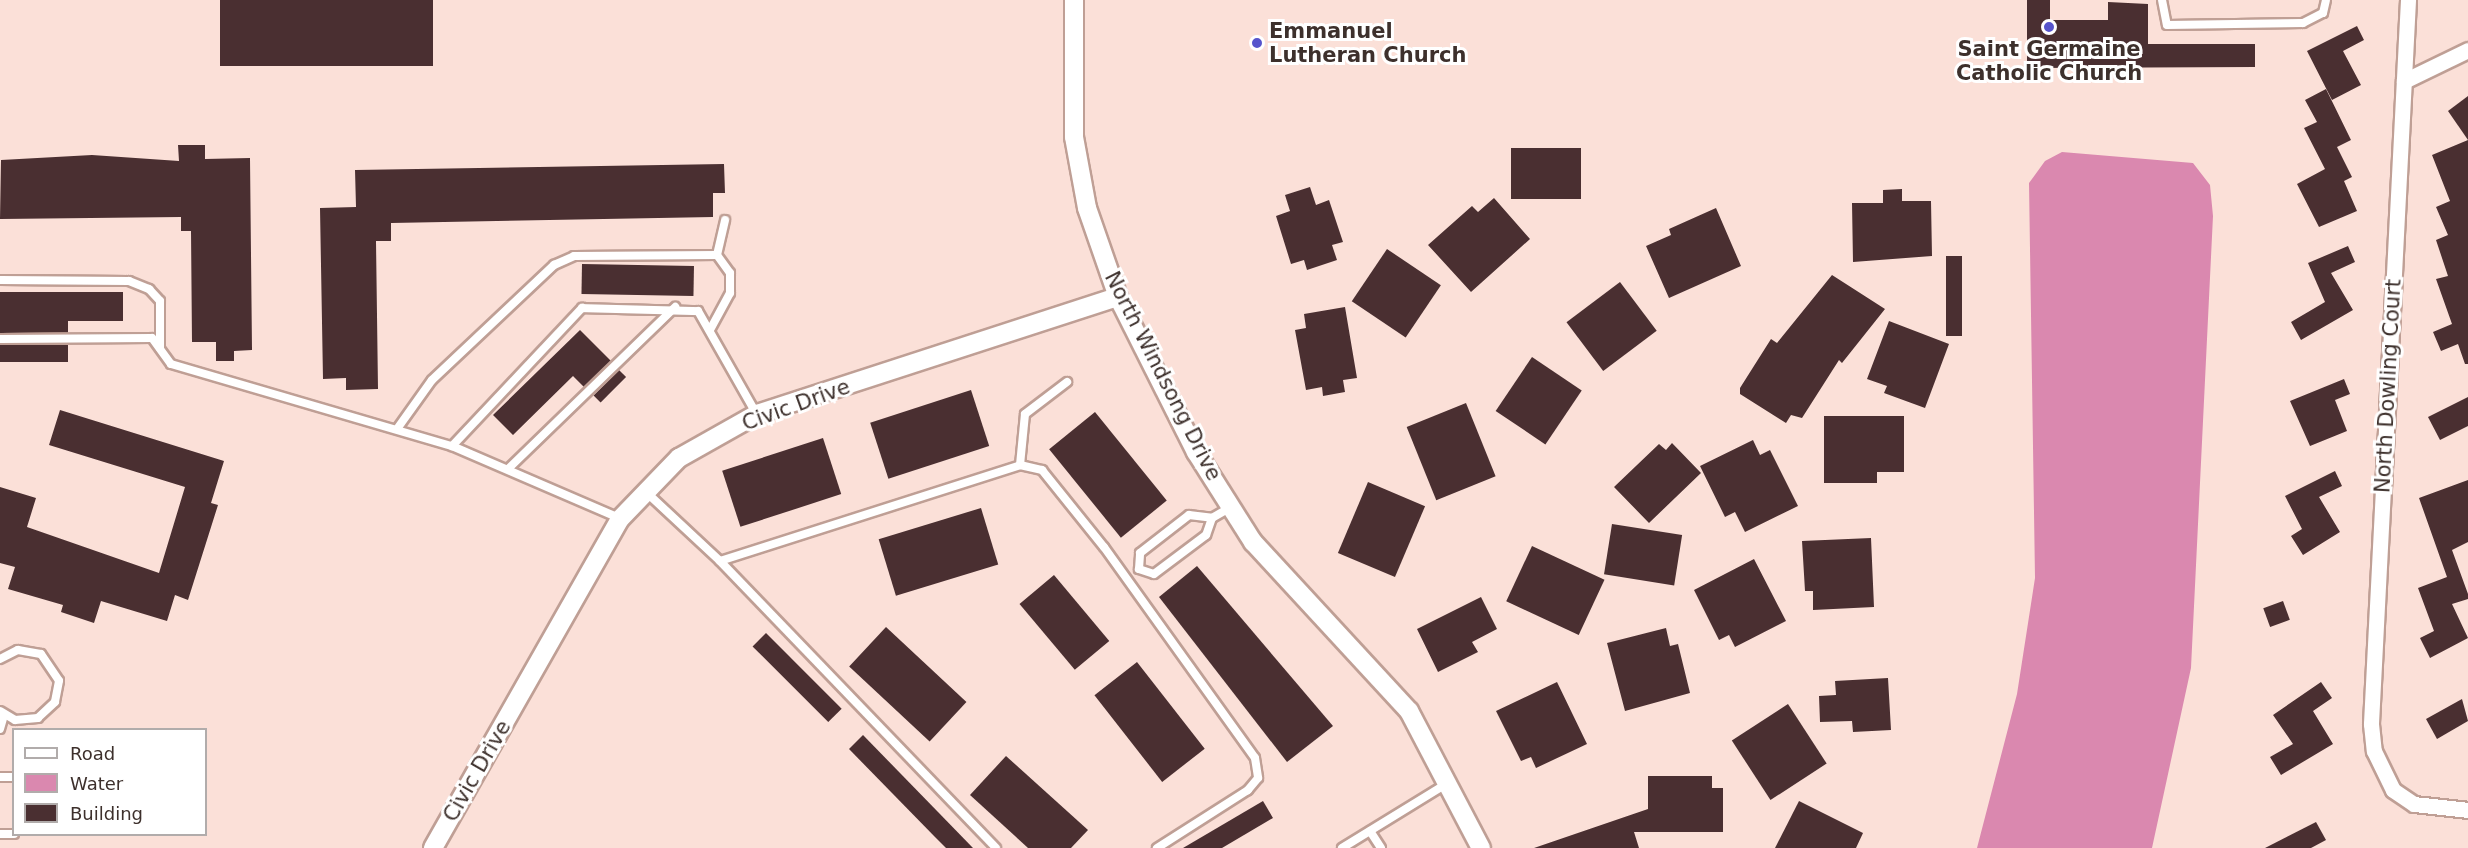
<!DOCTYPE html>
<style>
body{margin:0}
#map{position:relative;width:2468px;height:848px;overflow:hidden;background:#fbe0d8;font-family:"DejaVu Sans",sans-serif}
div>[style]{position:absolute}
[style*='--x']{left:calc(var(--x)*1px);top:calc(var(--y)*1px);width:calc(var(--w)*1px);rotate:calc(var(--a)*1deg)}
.water>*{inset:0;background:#da88af}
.building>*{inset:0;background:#4a2f31;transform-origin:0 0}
.roads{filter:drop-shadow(2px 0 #bf9f95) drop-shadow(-2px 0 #bf9f95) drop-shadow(0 2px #bf9f95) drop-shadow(0 -2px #bf9f95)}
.service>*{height:8px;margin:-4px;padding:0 4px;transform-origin:4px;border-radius:4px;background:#fff}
.minor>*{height:15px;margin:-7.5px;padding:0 7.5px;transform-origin:7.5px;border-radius:7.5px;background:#fff}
.tertiary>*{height:18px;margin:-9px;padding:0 9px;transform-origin:9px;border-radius:9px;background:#fff}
.dots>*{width:16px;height:16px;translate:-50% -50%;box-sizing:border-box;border:3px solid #fff;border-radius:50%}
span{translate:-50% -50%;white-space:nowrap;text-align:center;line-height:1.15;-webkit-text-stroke:6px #fff;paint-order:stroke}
.poi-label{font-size:21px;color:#3d302c;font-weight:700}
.left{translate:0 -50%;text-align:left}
.street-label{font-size:21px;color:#3d302c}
.legend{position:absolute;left:12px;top:728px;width:195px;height:108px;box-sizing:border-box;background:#fff;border:2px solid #b1acab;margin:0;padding:8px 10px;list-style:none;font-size:18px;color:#3d302c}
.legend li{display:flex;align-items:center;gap:12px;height:30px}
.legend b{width:30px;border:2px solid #b1acab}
</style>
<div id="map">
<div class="water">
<div style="clip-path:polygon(2062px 152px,2193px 163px,2210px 185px,2213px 216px,2191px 668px,2152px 848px,1977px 848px,2017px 694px,2035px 578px,2029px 183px,2045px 161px)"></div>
</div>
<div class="building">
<div style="left:220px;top:0;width:213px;height:66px"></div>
<div style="clip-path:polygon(2027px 0,2050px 0,2050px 20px,2108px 20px,2108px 2px,2148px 4px,2148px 44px,2255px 44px,2255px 67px,2027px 68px)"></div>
<div style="clip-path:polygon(2357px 26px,2364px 40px,2343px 51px,2361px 85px,2332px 100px,2307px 51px)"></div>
<div style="clip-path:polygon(2326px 89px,2351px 140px,2337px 147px,2352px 177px,2344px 181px,2357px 211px,2319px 227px,2297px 184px,2325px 169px,2304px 128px,2317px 122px,2305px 100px)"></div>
<div style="clip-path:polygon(2468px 96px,2468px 140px,2448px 111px)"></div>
<div style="clip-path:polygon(2468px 140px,2468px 364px,2465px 364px,2458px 344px,2441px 351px,2433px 332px,2452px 324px,2436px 279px,2448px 276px,2436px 240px,2448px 235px,2436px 207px,2450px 201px,2432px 155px)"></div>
<div style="clip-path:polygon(178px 145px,205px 145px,205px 159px,250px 158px,252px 350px,234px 351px,234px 361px,216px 361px,216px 342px,192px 342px,191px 231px,181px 231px,181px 217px,0 219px,1px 160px,92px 155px,179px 161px)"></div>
<div style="left:1511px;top:148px;width:70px;height:51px"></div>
<div style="clip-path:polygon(724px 164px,725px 193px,713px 193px,713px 217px,391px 223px,391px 241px,376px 241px,378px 389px,346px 390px,346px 378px,323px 379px,320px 208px,356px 207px,355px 170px)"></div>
<div style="clip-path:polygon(1310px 187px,1316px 205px,1329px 200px,1343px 242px,1332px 245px,1337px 260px,1307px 270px,1304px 260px,1291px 264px,1276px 216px,1290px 211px,1285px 195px)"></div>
<div style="clip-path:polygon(1902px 189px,1902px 201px,1931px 201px,1932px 256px,1853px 262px,1852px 203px,1883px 203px,1883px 190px)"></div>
<div style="clip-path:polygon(1494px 198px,1530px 239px,1471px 292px,1428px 245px,1472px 206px,1478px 212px)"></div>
<div style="clip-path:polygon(1716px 208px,1741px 266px,1669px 298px,1646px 246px,1671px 235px,1669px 229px)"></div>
<div style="clip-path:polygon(2348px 246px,2355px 262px,2331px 273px,2353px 310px,2301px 340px,2291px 322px,2325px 302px,2308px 263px)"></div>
<div style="left:1387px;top:249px;width:65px;height:63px;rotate:34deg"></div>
<div style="left:1946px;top:256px;width:16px;height:80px"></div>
<div style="left:582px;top:264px;width:112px;height:30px;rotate:1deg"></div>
<div style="clip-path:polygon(1832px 275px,1885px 309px,1842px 363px,1839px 360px,1802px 418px,1791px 415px,1786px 423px,1740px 394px,1740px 388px,1771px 339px,1777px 343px)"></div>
<div style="left:1620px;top:282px;width:61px;height:67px;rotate:53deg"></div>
<div style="clip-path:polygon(0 292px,123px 292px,123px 321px,68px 321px,68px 333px,0 333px)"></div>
<div style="clip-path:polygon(1345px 307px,1357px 378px,1343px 380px,1345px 392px,1323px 396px,1322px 387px,1306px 390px,1295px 330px,1306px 328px,1304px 314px)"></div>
<div style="clip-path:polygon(1889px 321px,1949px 344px,1925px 408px,1884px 393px,1887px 386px,1867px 379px)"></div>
<div style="clip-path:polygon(580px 330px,611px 361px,584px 387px,573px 376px,513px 435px,493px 415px)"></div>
<div style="left:0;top:345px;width:68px;height:17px"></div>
<div style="left:1532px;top:357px;width:60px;height:65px;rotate:34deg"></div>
<div style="left:619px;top:370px;width:10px;height:36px;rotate:45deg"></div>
<div style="clip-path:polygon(2344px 379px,2350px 394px,2335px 400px,2347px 431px,2310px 446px,2290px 401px)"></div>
<div style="left:971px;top:390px;width:59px;height:106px;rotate:72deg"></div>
<div style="clip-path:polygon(2468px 397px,2468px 426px,2440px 440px,2428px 417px)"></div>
<div style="left:1466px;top:403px;width:79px;height:64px;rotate:68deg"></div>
<div style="clip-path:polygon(60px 410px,224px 461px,211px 503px,218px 505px,188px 600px,175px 595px,167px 621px,101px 601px,94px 623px,61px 612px,63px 605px,8px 589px,15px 567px,0 563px,0 487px,36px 498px,27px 527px,159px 573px,185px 487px,49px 445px)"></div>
<div style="left:1095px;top:412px;width:114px;height:59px;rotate:51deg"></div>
<div style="clip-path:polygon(1824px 416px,1904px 416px,1904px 472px,1877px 472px,1877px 483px,1824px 483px)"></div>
<div style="left:823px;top:438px;width:59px;height:106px;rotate:72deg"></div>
<div style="clip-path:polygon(1753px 440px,1760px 455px,1770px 450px,1798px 506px,1745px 532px,1735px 512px,1725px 517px,1700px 466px)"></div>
<div style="clip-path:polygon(1672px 443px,1701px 473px,1649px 523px,1614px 487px,1659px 444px,1666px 450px)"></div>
<div style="clip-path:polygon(2335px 471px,2342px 486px,2319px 497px,2340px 532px,2303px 555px,2291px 536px,2302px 529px,2285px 496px)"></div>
<div style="clip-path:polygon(2468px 480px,2468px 542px,2452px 550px,2468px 594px,2468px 599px,2452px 604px,2468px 638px,2430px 658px,2420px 638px,2434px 631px,2418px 588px,2447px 577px,2419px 498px)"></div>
<div style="left:1368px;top:482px;width:62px;height:77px;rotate:23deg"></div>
<div style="left:981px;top:508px;width:59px;height:107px;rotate:73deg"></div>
<div style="left:1612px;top:524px;width:71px;height:51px;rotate:9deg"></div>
<div style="clip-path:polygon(1871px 538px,1874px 607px,1813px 610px,1813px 591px,1805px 591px,1802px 541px)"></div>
<div style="left:1532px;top:546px;width:80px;height:61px;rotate:25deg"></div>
<div style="clip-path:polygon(1754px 559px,1786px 621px,1735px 647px,1729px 635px,1719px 640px,1694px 590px)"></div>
<div style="clip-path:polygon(1197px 566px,1333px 726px,1287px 762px,1159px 597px)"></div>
<div style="left:1054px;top:575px;width:86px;height:45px;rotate:50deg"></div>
<div style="clip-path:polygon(1481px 597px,1497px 629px,1472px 642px,1478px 652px,1438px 672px,1417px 629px)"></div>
<div style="left:2283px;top:601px;width:20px;height:21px;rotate:70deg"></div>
<div style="left:886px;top:627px;width:110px;height:54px;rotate:43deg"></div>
<div style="clip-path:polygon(1666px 628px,1670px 646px,1678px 644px,1690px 693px,1625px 711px,1607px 643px)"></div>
<div style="left:766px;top:633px;width:107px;height:19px;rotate:45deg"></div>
<div style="left:1137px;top:662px;width:110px;height:54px;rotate:52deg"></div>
<div style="clip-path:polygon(1888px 678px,1891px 730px,1853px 732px,1852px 721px,1820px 722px,1819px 696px,1836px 695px,1835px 681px)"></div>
<div style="clip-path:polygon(1557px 682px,1587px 744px,1536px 768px,1531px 757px,1521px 761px,1496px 711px)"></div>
<div style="clip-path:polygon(2321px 682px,2332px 698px,2313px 711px,2333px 744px,2281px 775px,2270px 757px,2293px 744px,2273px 715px)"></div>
<div style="clip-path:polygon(2462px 699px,2468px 721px,2437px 739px,2426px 719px)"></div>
<div style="left:1788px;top:704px;width:71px;height:67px;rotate:57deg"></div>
<div style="clip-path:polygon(863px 735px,938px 812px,973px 848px,946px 848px,935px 837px,849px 749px)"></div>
<div style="clip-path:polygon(1006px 756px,1088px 830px,1071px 848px,1028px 848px,970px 795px)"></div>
<div style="clip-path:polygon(1648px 776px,1712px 776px,1712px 788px,1723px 788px,1723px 832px,1634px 832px,1639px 848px,1534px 848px,1648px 809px)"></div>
<div style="clip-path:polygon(1263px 801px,1273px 818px,1222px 848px,1183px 848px)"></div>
<div style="clip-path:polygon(1799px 801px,1863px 833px,1856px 848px,1775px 848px)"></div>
<div style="clip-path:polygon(2316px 822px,2326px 840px,2311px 848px,2265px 848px)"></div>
</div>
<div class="roads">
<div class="service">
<div style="--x:2162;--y:0;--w:25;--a:79"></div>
<div style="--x:2167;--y:25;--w:136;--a:-0.8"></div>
<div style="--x:2303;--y:23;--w:22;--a:-27"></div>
<div style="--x:2323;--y:13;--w:13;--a:-77"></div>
<div style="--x:717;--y:255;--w:36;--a:-77"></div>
<div style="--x:0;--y:280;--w:129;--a:0.4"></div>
<div style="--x:129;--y:281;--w:22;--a:22"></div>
<div style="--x:149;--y:289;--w:16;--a:47"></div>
<div style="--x:160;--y:301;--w:47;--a:90"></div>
<div style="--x:0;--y:339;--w:152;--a:-0.4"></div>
<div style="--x:152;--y:338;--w:32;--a:54"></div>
<div style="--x:171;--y:364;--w:293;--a:16.3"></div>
<div style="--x:452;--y:446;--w:182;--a:23.3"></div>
<div style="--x:397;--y:429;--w:60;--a:-54.5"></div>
<div style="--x:432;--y:380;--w:168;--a:-43.3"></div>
<div style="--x:554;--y:265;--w:22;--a:-24"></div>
<div style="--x:574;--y:256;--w:143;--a:-0.4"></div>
<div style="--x:717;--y:255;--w:22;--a:54"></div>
<div style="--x:730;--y:273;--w:20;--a:90"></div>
<div style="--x:730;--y:293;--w:42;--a:118.4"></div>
<div style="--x:452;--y:446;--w:190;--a:-46.7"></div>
<div style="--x:582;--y:308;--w:116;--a:1.5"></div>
<div style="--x:698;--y:311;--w:117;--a:60.4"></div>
<div style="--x:1020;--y:465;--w:23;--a:13"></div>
<div style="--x:1042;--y:470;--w:99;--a:51.2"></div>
<div style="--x:1104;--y:547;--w:259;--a:54.4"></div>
<div style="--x:1255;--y:758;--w:20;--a:81"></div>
<div style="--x:1258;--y:778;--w:16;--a:130"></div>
<div style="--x:1248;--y:790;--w:108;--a:147.5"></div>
<div style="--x:508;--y:469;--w:233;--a:-44.1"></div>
<div style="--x:646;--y:492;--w:101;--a:43"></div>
<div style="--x:720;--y:561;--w:315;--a:-17.7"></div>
<div style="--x:1020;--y:465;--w:51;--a:-84.4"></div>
<div style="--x:1025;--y:414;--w:53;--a:-37.3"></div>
<div style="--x:1189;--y:515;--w:23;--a:7"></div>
<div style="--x:1212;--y:518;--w:18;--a:109"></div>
<div style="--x:1206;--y:535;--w:65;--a:143.1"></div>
<div style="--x:1154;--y:574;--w:16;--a:-162"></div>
<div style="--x:1139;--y:569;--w:16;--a:-86"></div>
<div style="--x:1140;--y:553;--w:62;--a:-37.8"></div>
<div style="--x:1212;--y:518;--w:22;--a:-30"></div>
<div style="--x:720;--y:561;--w:398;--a:46.1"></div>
<div style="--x:0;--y:659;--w:20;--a:-27"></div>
<div style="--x:18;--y:650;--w:23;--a:10"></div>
<div style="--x:41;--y:654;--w:32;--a:56"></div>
<div style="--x:59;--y:681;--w:21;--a:101"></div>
<div style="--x:55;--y:702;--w:23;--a:137"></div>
<div style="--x:38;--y:718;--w:23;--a:175"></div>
<div style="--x:15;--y:720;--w:17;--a:-149"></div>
<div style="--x:0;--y:729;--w:15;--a:-74"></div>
<div style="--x:0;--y:777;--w:14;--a:0"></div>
<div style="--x:1370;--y:831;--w:20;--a:57"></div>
<div style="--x:0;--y:834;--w:14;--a:0"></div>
<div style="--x:1342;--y:848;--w:122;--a:-31.6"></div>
</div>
<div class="minor">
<div style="--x:2408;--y:0;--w:725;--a:92.93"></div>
<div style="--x:2371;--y:724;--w:27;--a:84"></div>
<div style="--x:2374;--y:751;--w:43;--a:64"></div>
<div style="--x:2393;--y:790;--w:25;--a:34"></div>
<div style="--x:2414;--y:804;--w:54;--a:6.3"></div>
<div style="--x:2404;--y:81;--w:71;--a:-25.8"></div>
</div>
<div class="tertiary">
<div style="--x:1074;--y:0;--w:137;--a:90"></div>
<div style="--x:1074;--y:137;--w:72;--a:79.6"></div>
<div style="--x:1087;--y:208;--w:94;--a:70.8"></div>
<div style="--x:1118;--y:297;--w:174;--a:63.3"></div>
<div style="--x:1196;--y:452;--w:107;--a:57.7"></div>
<div style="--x:1253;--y:542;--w:230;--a:47.3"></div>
<div style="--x:1409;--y:711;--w:155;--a:62.3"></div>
<div style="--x:433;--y:848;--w:378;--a:-60.4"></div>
<div style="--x:620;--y:519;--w:85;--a:-46"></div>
<div style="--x:679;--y:458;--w:90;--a:-29.4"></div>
<div style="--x:757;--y:414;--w:379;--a:-18"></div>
</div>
</div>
<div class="dots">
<div style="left:2049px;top:27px;background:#5654cc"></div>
<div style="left:1257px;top:43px;background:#5654cc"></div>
</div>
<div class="poi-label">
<span class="left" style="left:1269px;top:43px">Emmanuel<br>Lutheran Church</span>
<span style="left:2049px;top:61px">Saint Germaine<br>Catholic Church</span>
</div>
<div class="street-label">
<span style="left:1163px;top:376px;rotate:63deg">North Windsong Drive</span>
<span style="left:2388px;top:386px;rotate:-87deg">North Dowling Court</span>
<span style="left:796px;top:405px;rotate:-20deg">Civic Drive</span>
<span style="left:477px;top:771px;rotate:-60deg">Civic Drive</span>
</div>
<ul class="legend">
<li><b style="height:8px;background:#fff"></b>Road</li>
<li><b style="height:16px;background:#da88af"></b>Water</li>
<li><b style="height:16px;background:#4a2f31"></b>Building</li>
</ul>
</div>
